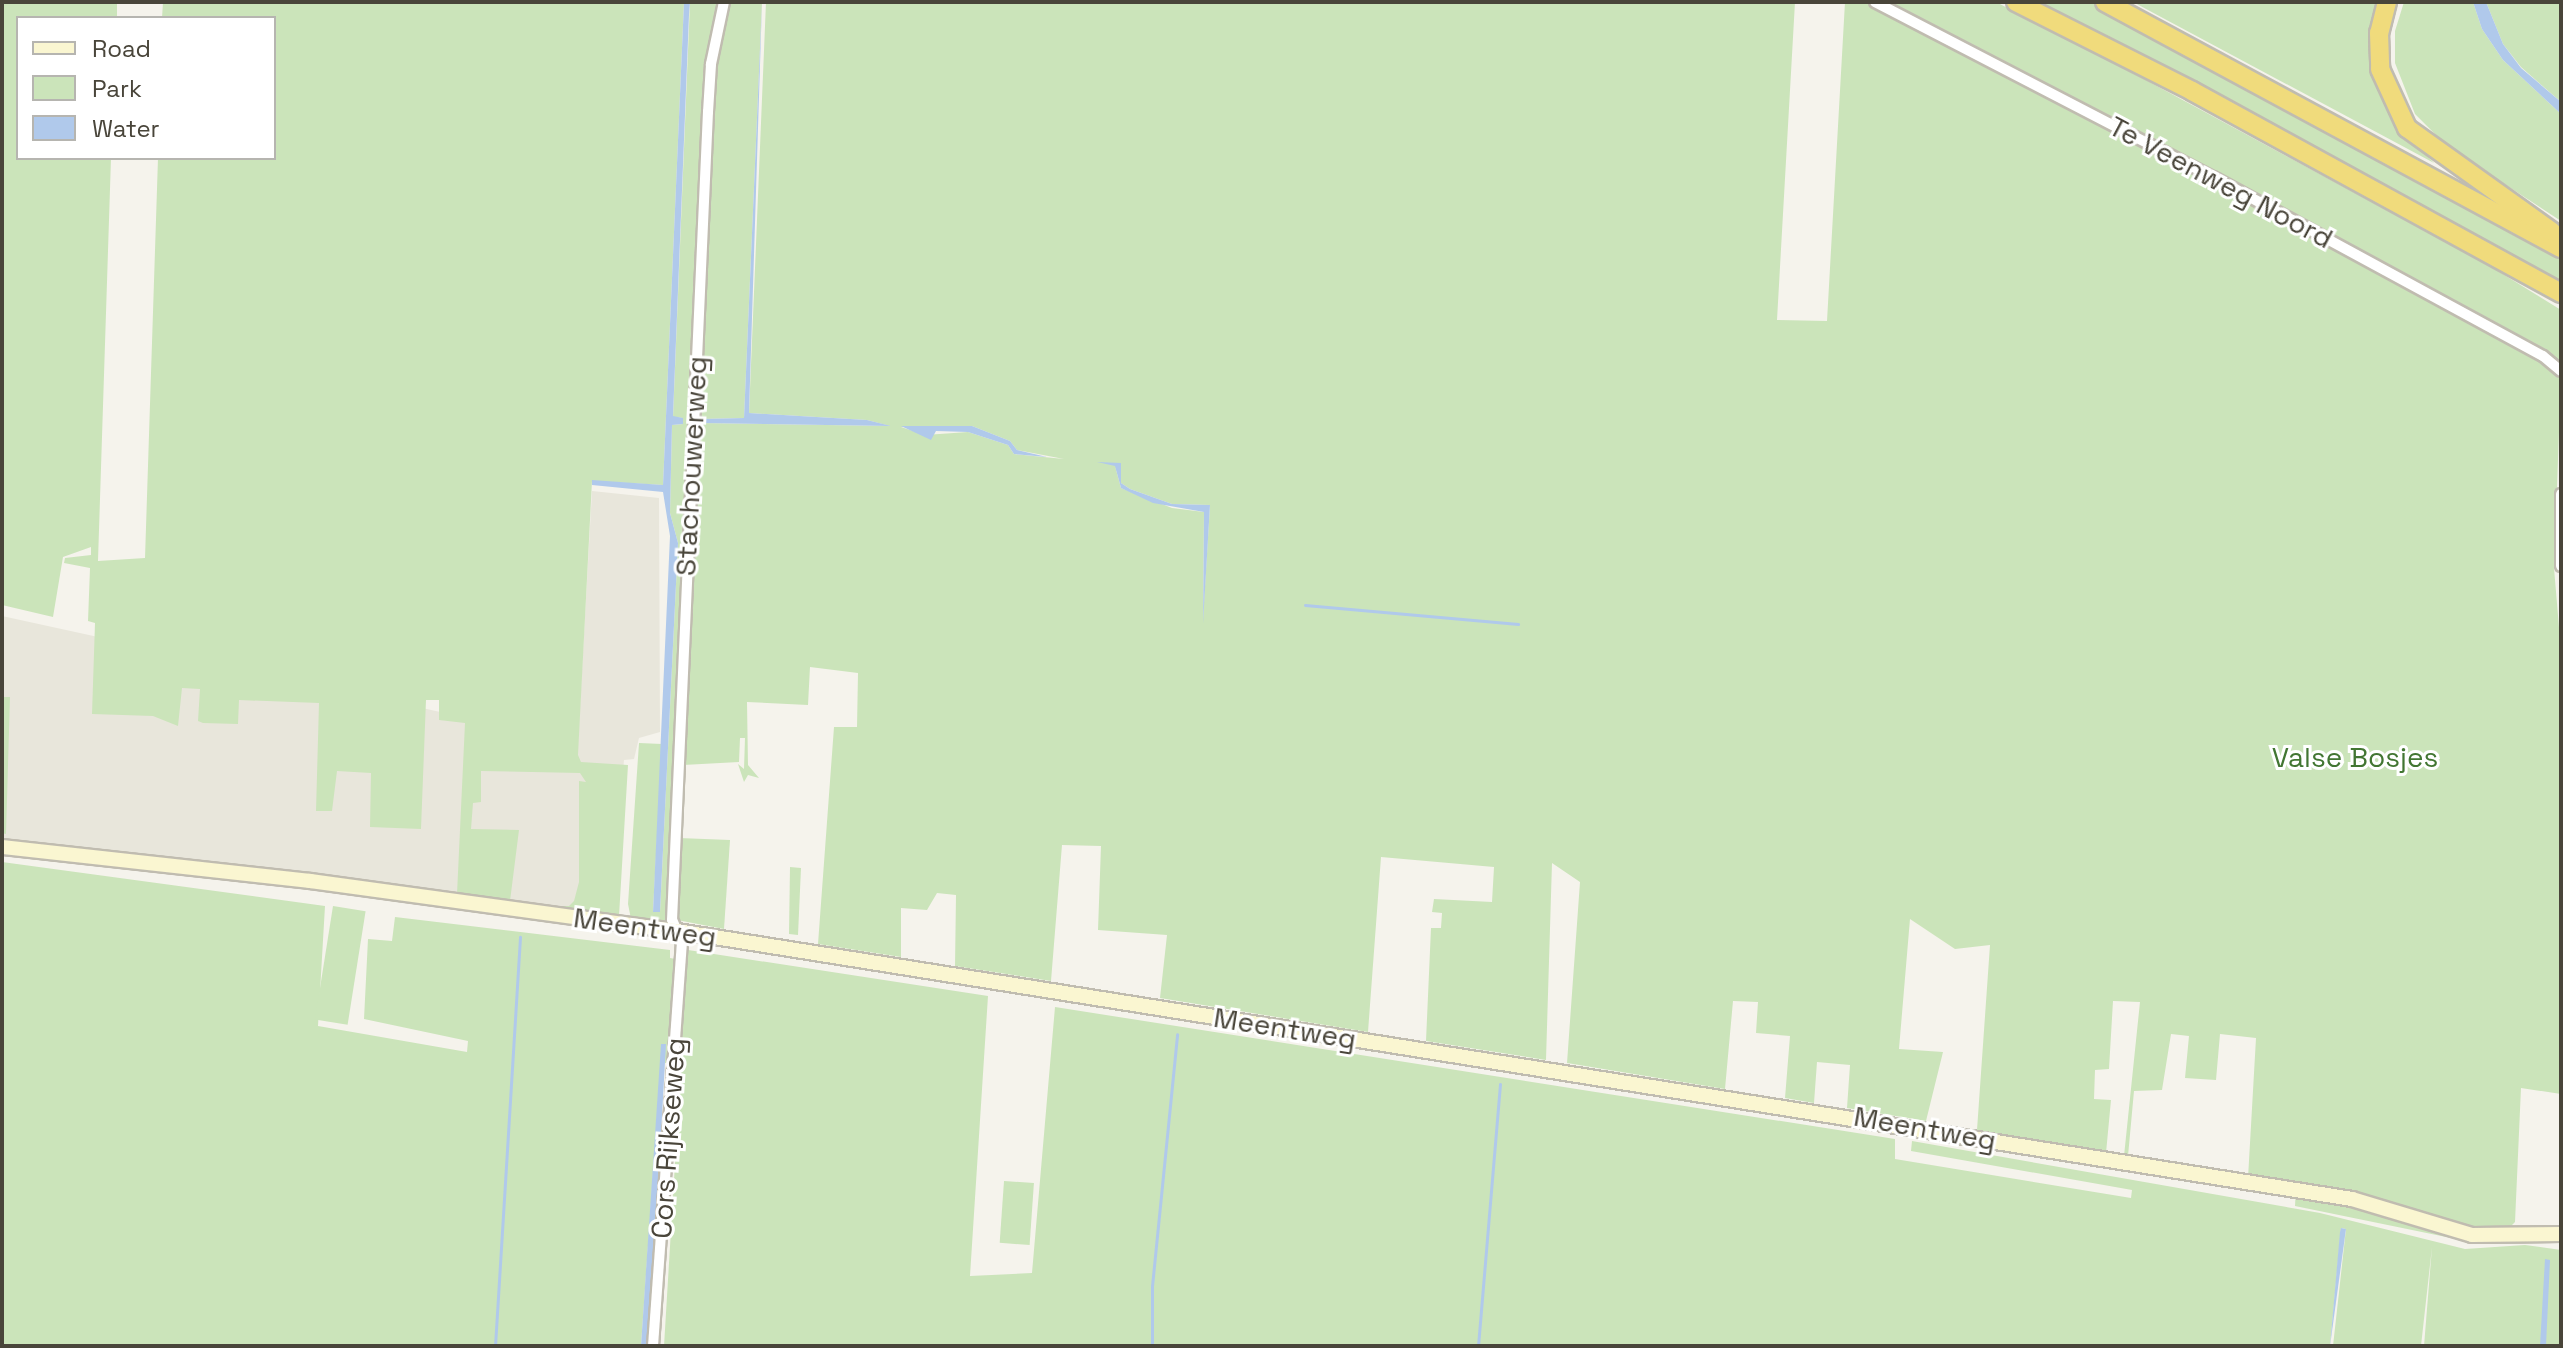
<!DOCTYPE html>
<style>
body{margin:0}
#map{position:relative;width:2563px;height:1348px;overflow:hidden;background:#f5f3ec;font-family:"Space Grotesk",sans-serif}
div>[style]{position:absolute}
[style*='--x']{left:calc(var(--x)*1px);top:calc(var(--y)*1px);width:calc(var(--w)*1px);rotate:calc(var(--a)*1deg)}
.residential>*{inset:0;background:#e8e6db}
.green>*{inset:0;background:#cbe4ba;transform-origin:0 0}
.water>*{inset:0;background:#b0c9eb}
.stream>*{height:3px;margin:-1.5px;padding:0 1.5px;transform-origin:1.5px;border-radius:1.5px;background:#b0c9eb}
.roads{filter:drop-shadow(2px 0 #c0bcb0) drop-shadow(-2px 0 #c0bcb0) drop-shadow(0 2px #c0bcb0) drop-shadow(0 -2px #c0bcb0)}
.street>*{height:10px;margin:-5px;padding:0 5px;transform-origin:5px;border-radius:5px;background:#fff}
.secondary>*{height:14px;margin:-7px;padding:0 7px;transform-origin:7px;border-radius:7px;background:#faf6d1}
.highway>*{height:18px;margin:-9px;padding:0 9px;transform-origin:9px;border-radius:9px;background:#f0db7c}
span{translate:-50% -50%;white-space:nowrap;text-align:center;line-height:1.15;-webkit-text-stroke:6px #fff;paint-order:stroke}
.street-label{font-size:28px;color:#49453a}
.park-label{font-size:28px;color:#427632}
.frame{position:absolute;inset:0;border:4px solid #49453a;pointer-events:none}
.legend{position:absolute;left:16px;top:16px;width:260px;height:144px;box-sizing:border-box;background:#fff;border:2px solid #b6b5b0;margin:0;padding:10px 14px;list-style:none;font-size:24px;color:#49453a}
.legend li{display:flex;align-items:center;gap:16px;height:40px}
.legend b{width:40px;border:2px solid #b6b5b0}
</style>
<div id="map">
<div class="residential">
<div style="clip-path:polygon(592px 491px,659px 498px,660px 732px,639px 738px,634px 759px,624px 760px,609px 927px,2px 841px,2px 616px,578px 742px)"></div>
</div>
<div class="green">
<div style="clip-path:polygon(2px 2px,117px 2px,117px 18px,18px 18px,18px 158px,111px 158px,98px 561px,145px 558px,158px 158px,274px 158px,274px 18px,162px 18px,163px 2px,684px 2px,663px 485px,592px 481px,578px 755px,581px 762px,628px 765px,619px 916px,527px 906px,569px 906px,574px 901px,579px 882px,579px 781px,586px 782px,580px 773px,481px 771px,481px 802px,473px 803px,471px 829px,519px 830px,510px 901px,457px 894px,465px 723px,439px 720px,439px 700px,426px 700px,421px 829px,370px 827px,371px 773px,337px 771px,332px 811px,316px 811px,319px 703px,239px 700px,238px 724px,203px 723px,198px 721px,200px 689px,182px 688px,178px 726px,153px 716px,92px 714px,95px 623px,88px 621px,90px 568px,64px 563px,65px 558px,91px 555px,91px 547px,63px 557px,53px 617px,2px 605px)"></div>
<div style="clip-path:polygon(690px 2px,721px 2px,707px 73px,670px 868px,665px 920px,659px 924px,631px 919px,628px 904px,639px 743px,662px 744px,653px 911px,660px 912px,678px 543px,670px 513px,672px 425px,683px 424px,683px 418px,673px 417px)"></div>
<div style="clip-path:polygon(evenodd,729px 2px,762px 2px,744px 418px,702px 419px,702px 423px,890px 426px,867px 420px,749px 413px,766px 2px,1795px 2px,1777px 320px,1827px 321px,1845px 2px,1871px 2px,2543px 360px,2561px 378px,2554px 568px,2561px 651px,2561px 1094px,2521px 1088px,2515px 1222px,2509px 1228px,2462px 1229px,2456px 1239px,2295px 1206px,2296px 1187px,2248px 1178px,2256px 1038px,2220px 1034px,2216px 1080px,2185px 1078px,2189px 1036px,2171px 1034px,2162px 1090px,2134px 1091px,2128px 1156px,2124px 1156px,2140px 1002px,2113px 1001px,2109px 1069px,2095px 1070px,2094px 1099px,2111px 1100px,2106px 1153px,1977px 1130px,1990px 945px,1955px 949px,1910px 919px,1899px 1049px,1943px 1052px,1926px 1121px,1847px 1108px,1850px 1065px,1817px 1062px,1814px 1103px,1785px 1098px,1790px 1036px,1756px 1033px,1758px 1002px,1733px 1001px,1725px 1089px,1567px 1063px,1580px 882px,1552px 863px,1546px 1060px,1426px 1041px,1431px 928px,1441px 928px,1442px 913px,1432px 912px,1434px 899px,1492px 902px,1494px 867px,1381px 857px,1368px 1032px,1160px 998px,1167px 935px,1098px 930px,1101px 846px,1062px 845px,1051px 981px,955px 966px,956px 895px,937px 893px,927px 910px,901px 908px,901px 957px,818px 944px,834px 727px,857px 727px,858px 673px,810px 667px,808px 705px,747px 702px,748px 765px,759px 778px,748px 775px,744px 782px,738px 764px,744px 769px,745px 738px,740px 738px,739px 762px,683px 765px,714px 79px,729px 2px,972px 426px,1010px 441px,1017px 450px,1064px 459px,1014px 454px,1008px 445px,968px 432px,925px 435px,901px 427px,972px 426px,729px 2px,1115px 466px,1121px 483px,1130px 489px,1172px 504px,1210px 505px,1203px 619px,1204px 512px,1172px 508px,1121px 488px,1115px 466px)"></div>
<div style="clip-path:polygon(1880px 2px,1996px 2px,2142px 78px,2488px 265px,2561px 310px,2561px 364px)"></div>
<div style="clip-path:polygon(2030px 2px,2090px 2px,2342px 133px,2561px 255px,2561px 287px)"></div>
<div style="clip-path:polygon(2133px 2px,2381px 2px,2380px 91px,2398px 126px,2434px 163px)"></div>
<div style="clip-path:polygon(2404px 2px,2473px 2px,2482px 29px,2503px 60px,2561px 114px,2561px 221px,2448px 147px,2415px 114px,2395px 63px,2395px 31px)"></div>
<div style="clip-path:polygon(2486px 2px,2561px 2px,2561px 102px,2521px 67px,2503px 44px)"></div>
<div style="clip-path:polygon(2px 697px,10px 697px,6px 834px,2px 833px)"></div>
<div style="clip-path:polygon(679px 838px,730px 840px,724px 929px,677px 920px)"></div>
<div style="clip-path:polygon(2px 862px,325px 906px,318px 1026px,467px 1052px,468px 1041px,364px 1019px,368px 939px,392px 941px,395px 917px,670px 950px,670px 958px,687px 961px,688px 950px,988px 996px,970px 1276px,1032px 1273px,1055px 1007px,1895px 1139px,1895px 1159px,2131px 1198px,2132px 1190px,1911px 1151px,1912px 1141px,2320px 1213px,2465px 1249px,2525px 1245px,2561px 1250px,2561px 1346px,2424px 1346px,2432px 1247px,2421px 1346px,2333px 1346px,2346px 1229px,2341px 1228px,2330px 1346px,664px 1346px,681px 1064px,665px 1063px,662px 1044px,641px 1346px,2px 1346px)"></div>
<div style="clip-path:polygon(790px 867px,801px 868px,798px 935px,789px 934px)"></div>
<div style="left:333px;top:906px;width:33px;height:115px;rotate:9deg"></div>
<div style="left:1004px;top:1181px;width:30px;height:62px;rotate:4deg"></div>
</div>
<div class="water">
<div style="clip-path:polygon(684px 2px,690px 2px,689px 15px,673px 416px,683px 418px,683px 424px,672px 425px,670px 513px,678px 543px,660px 912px,653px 912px,670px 536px,663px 492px,592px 485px,592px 480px,663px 485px)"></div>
<div style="clip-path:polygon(762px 2px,749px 413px,867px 420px,891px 426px,701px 423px,701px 419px,744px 418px)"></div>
<div style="clip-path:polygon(2473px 2px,2486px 2px,2503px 44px,2521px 68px,2561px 102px,2561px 114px,2503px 60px,2482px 29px)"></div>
<div style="clip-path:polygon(972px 426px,1010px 441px,1017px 450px,1047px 457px,1014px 454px,1008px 445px,968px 432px,936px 431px,931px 440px,901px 426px)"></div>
<div style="clip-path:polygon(1097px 462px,1121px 463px,1121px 483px,1130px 489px,1172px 504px,1210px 505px,1203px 624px,1204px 512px,1153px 503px,1121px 488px,1115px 466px)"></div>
<div style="clip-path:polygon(661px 1044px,666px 1044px,654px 1258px,647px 1346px,641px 1346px)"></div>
<div style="clip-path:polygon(2341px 1228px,2346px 1229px,2330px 1346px,2340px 1232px)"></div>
<div style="clip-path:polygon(2545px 1259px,2550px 1260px,2546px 1346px,2540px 1346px)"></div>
</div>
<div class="stream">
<div style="--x:1305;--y:605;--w:214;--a:5.1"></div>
<div style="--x:495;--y:1346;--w:410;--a:-86.5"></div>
<div style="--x:1152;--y:1346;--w:60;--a:-90"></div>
<div style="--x:1152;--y:1286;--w:253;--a:-84.3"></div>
<div style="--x:1478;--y:1346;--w:263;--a:-85.2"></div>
</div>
<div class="roads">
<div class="street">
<div style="--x:1875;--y:2;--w:381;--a:27.4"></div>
<div style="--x:2213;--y:177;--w:375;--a:28.5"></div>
<div style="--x:2543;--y:356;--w:23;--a:40"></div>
<div style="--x:2561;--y:494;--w:72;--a:90"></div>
<div style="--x:653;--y:1346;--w:404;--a:-85.9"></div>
<div style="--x:682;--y:943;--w:25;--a:-113"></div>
<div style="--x:672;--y:920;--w:809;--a:-87.45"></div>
<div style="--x:708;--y:112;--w:48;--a:-86.4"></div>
<div style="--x:711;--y:64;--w:63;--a:-78.2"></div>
</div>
<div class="secondary">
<div style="--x:2;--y:847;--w:310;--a:6.3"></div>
<div style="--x:310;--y:881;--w:370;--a:7.8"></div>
<div style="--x:677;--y:931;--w:1696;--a:9.09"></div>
<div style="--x:2352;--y:1199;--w:125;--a:16.7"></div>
<div style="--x:2472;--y:1235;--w:89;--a:-0.6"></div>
</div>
<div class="highway">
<div style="--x:2016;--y:2;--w:197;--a:26.8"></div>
<div style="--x:2192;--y:91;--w:421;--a:28.7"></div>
<div style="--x:2105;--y:2;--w:518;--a:28.35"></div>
<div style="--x:2387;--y:2;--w:32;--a:104"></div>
<div style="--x:2379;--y:33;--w:36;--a:88"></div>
<div style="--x:2380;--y:69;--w:65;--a:65.4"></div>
<div style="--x:2407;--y:128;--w:178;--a:35.6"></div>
</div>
</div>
<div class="street-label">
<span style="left:2221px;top:182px;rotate:28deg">Te Veenweg Noord</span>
<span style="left:691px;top:466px;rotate:-87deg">Stachouwerweg</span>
<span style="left:645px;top:927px;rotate:8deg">Meentweg</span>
<span style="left:1285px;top:1028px;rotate:9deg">Meentweg</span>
<span style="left:1925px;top:1128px;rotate:10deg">Meentweg</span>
<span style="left:668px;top:1138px;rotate:-86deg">Cors Rijkseweg</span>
</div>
<div class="park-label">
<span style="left:2355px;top:757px">Valse Bosjes</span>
</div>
<div class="frame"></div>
<ul class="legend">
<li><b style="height:10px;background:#faf6d1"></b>Road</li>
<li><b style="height:22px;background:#cbe4ba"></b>Park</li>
<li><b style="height:22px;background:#b0c9eb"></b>Water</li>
</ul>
</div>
